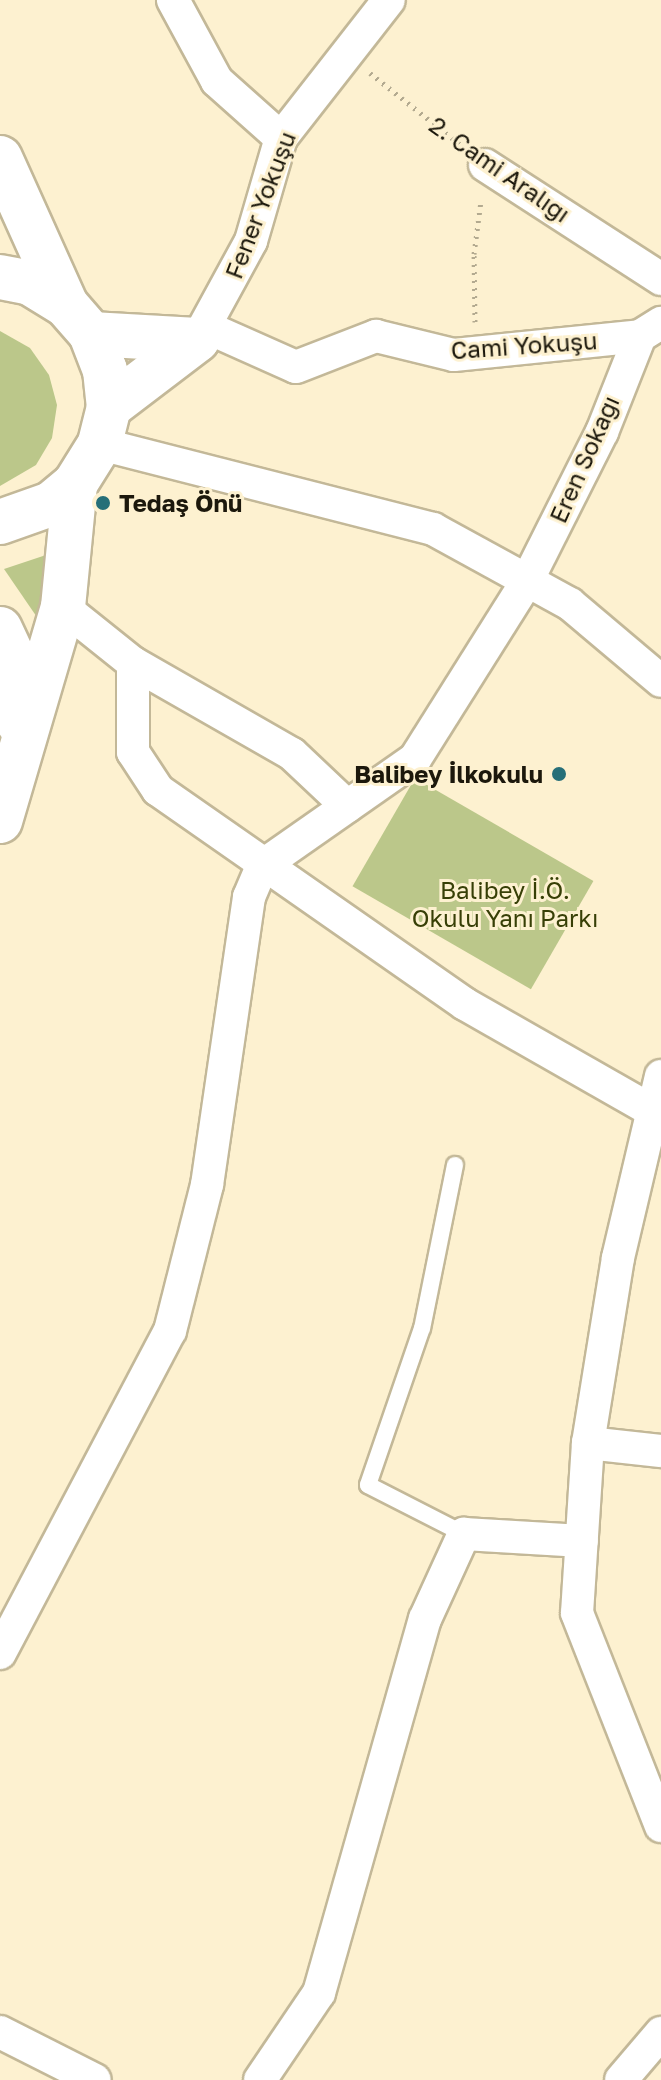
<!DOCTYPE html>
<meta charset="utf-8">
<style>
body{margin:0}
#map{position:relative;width:661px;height:2080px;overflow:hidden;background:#fdf1d0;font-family:"Golos Text",sans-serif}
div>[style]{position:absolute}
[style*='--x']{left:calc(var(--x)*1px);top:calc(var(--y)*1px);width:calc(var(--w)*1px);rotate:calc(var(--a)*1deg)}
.green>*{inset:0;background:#bbc78a;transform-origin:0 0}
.path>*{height:5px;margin-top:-2.5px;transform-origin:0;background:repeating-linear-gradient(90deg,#b3aa90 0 2px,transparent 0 8px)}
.roads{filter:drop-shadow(2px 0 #c3b898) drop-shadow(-2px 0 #c3b898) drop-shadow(0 2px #c3b898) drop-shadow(0 -2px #c3b898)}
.lane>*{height:16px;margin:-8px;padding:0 8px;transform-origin:8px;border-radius:8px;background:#fff}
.street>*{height:32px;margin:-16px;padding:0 16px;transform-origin:16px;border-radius:16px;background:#fff}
.primary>*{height:44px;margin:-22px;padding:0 22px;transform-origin:22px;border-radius:22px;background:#fff}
.dots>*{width:22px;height:22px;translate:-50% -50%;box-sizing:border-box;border:4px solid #fdf1d0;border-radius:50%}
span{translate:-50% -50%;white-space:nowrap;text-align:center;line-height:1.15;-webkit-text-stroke:6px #fdf1d0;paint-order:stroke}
.street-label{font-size:24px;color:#1c180c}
.poi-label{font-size:24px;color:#1c180c;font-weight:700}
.left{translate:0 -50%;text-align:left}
.right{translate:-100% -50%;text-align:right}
.park-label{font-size:24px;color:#373f06}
</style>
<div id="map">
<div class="green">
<div style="clip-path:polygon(0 331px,30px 348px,49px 375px,57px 405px,52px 438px,36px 465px,0 486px)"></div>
<div style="clip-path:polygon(49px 554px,43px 626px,4px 569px)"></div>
<div style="left:415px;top:778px;width:206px;height:125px;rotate:30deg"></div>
</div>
<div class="path">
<div style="--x:370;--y:73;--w:117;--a:38.4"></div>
<div style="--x:475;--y:322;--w:68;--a:-90.8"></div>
<div style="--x:474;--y:254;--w:53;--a:-82.5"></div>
</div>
<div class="roads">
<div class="lane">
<div style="--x:455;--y:1165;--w:166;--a:101.4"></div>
<div style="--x:422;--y:1328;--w:166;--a:109"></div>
<div style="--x:368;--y:1485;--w:108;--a:27"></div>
</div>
<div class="street">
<div style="--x:173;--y:0;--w:92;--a:61.5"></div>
<div style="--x:217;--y:81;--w:86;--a:41.7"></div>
<div style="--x:485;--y:165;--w:210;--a:32.9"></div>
<div style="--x:206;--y:327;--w:98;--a:24"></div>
<div style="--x:296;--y:367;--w:86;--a:-21.2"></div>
<div style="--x:376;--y:336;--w:80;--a:13.7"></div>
<div style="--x:454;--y:355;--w:187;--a:-5.8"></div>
<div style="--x:640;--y:336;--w:25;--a:-32"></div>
<div style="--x:197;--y:340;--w:113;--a:-61.4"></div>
<div style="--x:251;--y:241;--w:107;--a:-73.8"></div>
<div style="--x:281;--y:138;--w:175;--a:-52"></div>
<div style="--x:100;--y:444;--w:344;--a:14.3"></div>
<div style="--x:433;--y:529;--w:156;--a:28.7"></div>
<div style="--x:570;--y:604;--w:119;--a:40.2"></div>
<div style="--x:63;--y:607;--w:90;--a:38.7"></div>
<div style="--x:133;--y:663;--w:183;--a:29.8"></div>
<div style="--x:292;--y:754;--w:76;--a:43.4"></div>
<div style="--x:133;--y:663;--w:89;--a:90"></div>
<div style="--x:133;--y:752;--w:45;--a:56.7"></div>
<div style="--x:158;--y:790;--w:374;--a:34.9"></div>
<div style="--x:465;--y:1004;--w:226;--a:29.7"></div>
<div style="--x:661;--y:1076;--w:187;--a:103.3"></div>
<div style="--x:618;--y:1258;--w:187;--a:99.2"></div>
<div style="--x:588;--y:1443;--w:170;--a:93.7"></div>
<div style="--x:577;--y:1613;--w:229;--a:68.5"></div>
<div style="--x:588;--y:1443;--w:73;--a:6.3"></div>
<div style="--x:0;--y:1653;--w:364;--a:-62.2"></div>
<div style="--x:170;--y:1331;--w:151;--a:-75.8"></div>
<div style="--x:207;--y:1185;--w:291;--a:-81.7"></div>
<div style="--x:249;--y:897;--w:34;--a:-67"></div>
<div style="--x:262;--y:866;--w:187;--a:-35"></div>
<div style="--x:415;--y:759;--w:210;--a:-57.8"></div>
<div style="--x:527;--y:581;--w:167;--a:-63.3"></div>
<div style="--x:602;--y:432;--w:103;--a:-68.4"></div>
<div style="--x:0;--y:2032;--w:106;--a:26.8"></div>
<div style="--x:260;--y:2080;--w:105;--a:-55.9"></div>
<div style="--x:319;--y:1993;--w:389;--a:-74.2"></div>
<div style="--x:425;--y:1619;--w:94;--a:-65.4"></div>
<div style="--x:464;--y:1534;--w:118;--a:3.4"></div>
<div style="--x:621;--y:2080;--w:62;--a:-49.6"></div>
</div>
<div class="primary">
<div style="--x:0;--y:158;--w:161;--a:65.8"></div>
<div style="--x:0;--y:277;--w:31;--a:11"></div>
<div style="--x:30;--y:283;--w:42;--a:31.4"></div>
<div style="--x:66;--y:305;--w:38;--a:49"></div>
<div style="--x:91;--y:334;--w:39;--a:69"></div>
<div style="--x:105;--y:370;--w:37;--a:84"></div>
<div style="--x:109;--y:407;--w:38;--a:104"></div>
<div style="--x:100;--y:444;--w:47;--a:122"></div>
<div style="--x:75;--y:484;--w:31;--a:140"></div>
<div style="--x:51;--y:504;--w:54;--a:160.6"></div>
<div style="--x:91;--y:334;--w:106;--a:3.2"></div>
<div style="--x:109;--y:407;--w:111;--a:-37.3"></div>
<div style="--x:0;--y:629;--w:29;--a:65"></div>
<div style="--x:12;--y:655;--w:69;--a:84.2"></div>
<div style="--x:0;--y:821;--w:223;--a:-73.6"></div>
<div style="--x:63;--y:607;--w:124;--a:-84.4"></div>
</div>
</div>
<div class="dots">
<div style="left:103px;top:503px;background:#266f78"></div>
<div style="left:559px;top:774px;background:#266f78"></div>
</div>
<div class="street-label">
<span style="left:500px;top:169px;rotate:35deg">2. Cami Aralığı</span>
<span style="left:260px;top:205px;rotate:-69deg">Fener Yokuşu</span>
<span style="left:524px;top:345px;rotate:-4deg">Cami Yokuşu</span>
<span style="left:584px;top:459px;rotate:-66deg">Eren Sokağı</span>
</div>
<div class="poi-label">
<span class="left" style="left:119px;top:503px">Tedaş Önü</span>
<span class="right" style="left:543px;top:774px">Balibey İlkokulu</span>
</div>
<div class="park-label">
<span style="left:505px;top:904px">Balibey İ.Ö.<br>Okulu Yanı Parkı</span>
</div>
</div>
